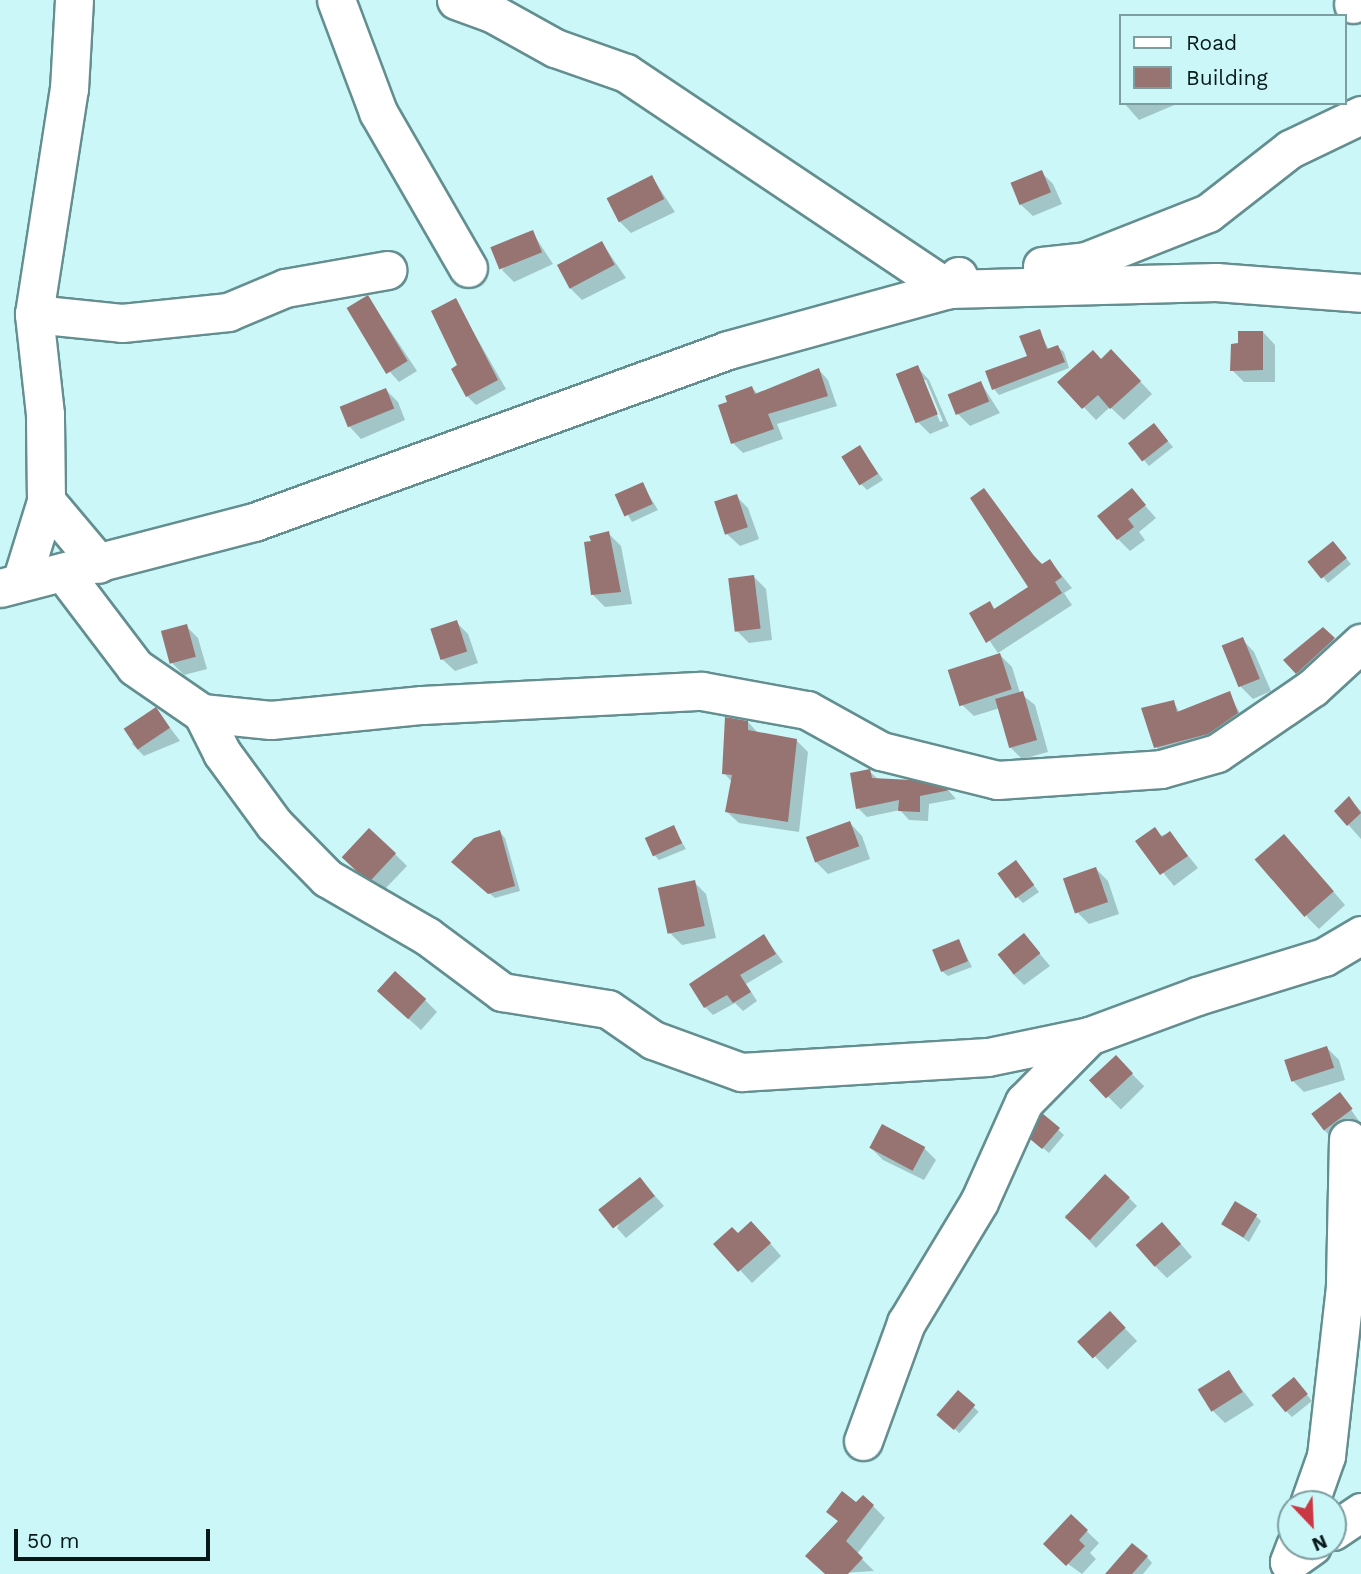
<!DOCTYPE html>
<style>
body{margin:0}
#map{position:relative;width:1361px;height:1574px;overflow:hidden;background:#cbf7f9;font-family:"Work Sans",sans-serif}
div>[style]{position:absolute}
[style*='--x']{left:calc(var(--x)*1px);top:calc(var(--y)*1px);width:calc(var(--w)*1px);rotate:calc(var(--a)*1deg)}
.shadow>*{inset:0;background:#0003;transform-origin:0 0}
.building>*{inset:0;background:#977372;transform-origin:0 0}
.roads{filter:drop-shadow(2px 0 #648e90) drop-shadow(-2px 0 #648e90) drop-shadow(0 2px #648e90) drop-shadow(0 -2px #648e90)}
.minor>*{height:37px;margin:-18.5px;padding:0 18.5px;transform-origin:18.5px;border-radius:18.5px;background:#fff}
span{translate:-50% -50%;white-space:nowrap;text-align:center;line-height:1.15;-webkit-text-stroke:5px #cbf7f9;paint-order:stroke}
.legend{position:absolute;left:1119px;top:14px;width:228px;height:91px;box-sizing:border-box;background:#cbf7f9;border:2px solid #7d9e9f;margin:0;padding:9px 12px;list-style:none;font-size:21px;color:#071819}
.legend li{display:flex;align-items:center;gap:14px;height:35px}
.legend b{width:35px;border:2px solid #7d9e9f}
.north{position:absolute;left:1277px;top:1490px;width:70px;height:70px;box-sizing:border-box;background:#cbf7f9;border:2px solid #7d9e9f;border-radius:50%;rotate:157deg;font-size:19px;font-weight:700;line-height:28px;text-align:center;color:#071819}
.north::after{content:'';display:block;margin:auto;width:24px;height:32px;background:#c93944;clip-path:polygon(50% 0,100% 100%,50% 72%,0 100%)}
.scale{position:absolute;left:14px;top:1529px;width:196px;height:32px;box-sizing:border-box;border:4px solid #071819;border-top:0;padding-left:9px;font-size:21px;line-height:24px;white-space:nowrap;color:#071819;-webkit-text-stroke:5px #cbf7f9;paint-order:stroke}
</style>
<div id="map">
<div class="shadow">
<div style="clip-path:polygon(1124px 103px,1179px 103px,1139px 120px)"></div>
<div style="clip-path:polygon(1041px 172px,1053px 184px,1062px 204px,1033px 216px,1020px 204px)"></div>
<div style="clip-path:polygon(652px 177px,675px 212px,631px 233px,619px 221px)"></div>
<div style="clip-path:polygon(532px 232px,553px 264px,514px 282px,502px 270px)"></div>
<div style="clip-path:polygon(602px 243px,626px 278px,582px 300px,570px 288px)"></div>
<div style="clip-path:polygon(368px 297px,417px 371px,399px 382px,390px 372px)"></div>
<div style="clip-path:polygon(455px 300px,506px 389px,476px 405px,467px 396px,460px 366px)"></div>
<div style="clip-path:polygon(1039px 331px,1049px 350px,1058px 347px,1064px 352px,1069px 368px,999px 395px,994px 389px,1029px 357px)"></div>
<div style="clip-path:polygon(1263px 332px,1275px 345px,1275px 382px,1244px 382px,1232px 370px,1239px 345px)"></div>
<div style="clip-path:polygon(1101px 361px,1123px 363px,1152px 394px,1124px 420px,1110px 407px,1096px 420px,1060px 382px)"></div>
<div style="clip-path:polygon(evenodd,917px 367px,929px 380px,949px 426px,930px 434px,918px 422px,917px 367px,922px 380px,926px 380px,943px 421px,940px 422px,922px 380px)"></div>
<div style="clip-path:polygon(819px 370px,828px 380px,837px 406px,777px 424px,783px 439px,743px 453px,733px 443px,752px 388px,758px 394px)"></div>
<div style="clip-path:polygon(981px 383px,1000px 413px,970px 426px,958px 414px)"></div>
<div style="clip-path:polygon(386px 390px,398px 402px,405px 420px,361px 439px,349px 426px)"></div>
<div style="clip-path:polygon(1159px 431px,1173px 447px,1149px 466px,1144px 460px)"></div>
<div style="clip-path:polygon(860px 447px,883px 480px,867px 490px,861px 484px)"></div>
<div style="clip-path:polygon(642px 484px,658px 510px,632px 522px,617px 496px)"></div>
<div style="clip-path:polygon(984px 490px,1042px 566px,1050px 561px,1072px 588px,1064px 593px,1072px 605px,998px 653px,971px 614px,989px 604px,996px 610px,1030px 587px)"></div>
<div style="clip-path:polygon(1132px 491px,1156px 518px,1139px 532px,1145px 540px,1130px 551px,1118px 539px)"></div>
<div style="clip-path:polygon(736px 496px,748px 508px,759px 539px,740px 546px,727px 534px)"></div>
<div style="clip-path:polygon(608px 533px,621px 546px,632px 604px,605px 607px,593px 595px)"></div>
<div style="clip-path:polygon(1338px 549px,1351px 564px,1328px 583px,1323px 577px)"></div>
<div style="clip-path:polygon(754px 577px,766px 589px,772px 640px,749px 643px,737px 631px)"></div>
<div style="clip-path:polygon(456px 622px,468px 634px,478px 663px,455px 671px,442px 659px)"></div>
<div style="clip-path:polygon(186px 626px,198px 638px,207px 669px,184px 675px,172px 663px)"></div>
<div style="left:1323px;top:629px;width:23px;height:48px;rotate:45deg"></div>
<div style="clip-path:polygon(1242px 639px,1254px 652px,1271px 691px,1253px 699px,1241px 687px)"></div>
<div style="clip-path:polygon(1000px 655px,1012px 667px,1020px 693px,1035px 705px,1048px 752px,1022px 759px,1010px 747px,1000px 708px,974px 716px,961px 704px)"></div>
<div style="clip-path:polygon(1229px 693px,1243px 719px,1214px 739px,1162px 753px,1156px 747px,1173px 701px,1180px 713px)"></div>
<div style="clip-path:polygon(156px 709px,180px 741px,144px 756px,132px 744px)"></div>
<div style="clip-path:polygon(748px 722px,759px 734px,797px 741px,808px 752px,799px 832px,739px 823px,727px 812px,732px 782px,724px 773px)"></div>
<div style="clip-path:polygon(869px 771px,879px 780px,911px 782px,949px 791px,956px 799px,929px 804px,928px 821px,909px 820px,900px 810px,867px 817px,858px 808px)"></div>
<div style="clip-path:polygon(1349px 799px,1361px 811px,1361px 839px,1336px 811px)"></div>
<div style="clip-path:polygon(850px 823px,862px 836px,870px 859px,828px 874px,816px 862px)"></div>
<div style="clip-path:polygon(673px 827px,686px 849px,659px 860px,653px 854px)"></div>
<div style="clip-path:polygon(500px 832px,505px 838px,520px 891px,495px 898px,459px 868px)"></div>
<div style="clip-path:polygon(1170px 833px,1198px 868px,1174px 886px,1138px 842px)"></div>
<div style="clip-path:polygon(1296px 848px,1345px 905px,1319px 929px,1307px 917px)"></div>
<div style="clip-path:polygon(395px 854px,407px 866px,384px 890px,343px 857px)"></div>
<div style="clip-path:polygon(1021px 868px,1039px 892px,1023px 903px,1018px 898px)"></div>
<div style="clip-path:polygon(1096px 869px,1108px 881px,1119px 914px,1089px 924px,1077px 912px)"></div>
<div style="clip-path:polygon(694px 882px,706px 894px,716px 938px,682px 945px,670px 933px)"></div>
<div style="clip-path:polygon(1024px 935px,1050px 966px,1024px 985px,1012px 973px)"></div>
<div style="clip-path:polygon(764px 936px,783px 962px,746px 984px,757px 1001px,743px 1011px,735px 1003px,713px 1015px,705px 1007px)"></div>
<div style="clip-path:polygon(959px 941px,972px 967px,948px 976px,942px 971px)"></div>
<div style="clip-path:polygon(425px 1000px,437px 1012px,421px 1030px,391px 1003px)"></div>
<div style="clip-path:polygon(1327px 1048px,1339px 1060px,1345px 1080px,1304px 1092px,1292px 1080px)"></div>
<div style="left:1116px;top:1058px;width:40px;height:33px;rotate:45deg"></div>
<div style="clip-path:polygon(1340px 1094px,1361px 1124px,1336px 1142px,1324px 1130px)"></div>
<div style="clip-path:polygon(1043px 1116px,1064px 1135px,1049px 1153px,1038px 1144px)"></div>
<div style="clip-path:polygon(871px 1148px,924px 1148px,936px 1160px,924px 1180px,883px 1160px)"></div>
<div style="clip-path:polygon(640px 1179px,664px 1206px,626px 1238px,617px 1228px)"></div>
<div style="clip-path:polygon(1129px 1198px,1137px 1206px,1096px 1248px,1065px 1215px)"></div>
<div style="clip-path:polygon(1256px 1216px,1261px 1221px,1249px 1242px,1223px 1224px)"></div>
<div style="clip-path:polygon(738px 1235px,763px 1235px,781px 1256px,752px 1283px,716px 1244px)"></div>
<div style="clip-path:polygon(1174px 1236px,1192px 1257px,1167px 1278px,1155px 1266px)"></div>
<div style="left:1110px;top:1313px;width:39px;height:41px;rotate:46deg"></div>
<div style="clip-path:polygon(1229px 1373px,1254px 1405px,1225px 1423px,1213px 1411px)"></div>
<div style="clip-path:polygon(1299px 1385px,1312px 1401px,1292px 1417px,1286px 1411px)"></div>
<div style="left:958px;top:1393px;width:28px;height:29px;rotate:42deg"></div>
<div style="clip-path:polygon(856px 1504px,873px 1506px,885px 1518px,857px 1554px,874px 1571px,827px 1574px,839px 1522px,828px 1511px)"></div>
<div style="clip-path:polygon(1071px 1516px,1099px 1543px,1090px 1553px,1096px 1559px,1082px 1574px,1057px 1556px)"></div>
<div style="clip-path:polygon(1147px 1557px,1152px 1563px,1143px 1574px,1117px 1574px)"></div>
</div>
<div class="building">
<div style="left:1042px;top:170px;width:24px;height:34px;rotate:68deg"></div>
<div style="left:652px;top:175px;width:27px;height:51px;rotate:63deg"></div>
<div style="left:533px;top:230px;width:24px;height:46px;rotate:68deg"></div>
<div style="left:602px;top:241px;width:27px;height:51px;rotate:62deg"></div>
<div style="left:368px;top:295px;width:77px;height:25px;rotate:59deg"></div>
<div style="clip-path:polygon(456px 298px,498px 380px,466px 397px,451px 369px,457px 365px,431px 311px)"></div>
<div style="clip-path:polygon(1040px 329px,1047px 349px,1058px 345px,1065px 362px,992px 390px,985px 371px,1027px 356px,1019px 336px)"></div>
<div style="clip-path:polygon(1238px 331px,1263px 331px,1263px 370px,1230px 371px,1231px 344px,1238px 343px)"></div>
<div style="clip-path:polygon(1111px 349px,1141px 381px,1110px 409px,1098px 395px,1082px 409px,1057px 382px,1093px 350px,1101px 359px)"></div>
<div style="left:918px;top:365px;width:53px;height:24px;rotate:68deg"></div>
<div style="clip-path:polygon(819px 368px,828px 396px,768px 414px,774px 429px,731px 444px,718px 405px,727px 402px,725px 396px,752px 386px,755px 394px)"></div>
<div style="left:981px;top:381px;width:22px;height:36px;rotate:68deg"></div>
<div style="left:386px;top:388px;width:22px;height:50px;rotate:68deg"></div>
<div style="left:1154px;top:423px;width:23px;height:33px;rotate:52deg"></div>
<div style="left:860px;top:445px;width:34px;height:22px;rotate:58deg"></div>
<div style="left:643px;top:482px;width:24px;height:31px;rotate:66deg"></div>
<div style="clip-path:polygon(984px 488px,1034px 556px,1042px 564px,1050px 559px,1062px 577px,1055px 582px,1062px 593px,986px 643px,969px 613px,990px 601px,994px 609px,1028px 587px,970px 498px)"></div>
<div style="clip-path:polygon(1132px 488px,1146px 505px,1128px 519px,1134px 527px,1117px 540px,1097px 516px)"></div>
<div style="left:737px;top:494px;width:35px;height:24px;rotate:72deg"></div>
<div style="clip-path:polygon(609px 531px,621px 592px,591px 595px,584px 542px,591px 541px,589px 536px)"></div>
<div style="left:1333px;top:541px;width:22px;height:33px;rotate:51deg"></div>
<div style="left:754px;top:575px;width:54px;height:26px;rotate:83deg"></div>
<div style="left:457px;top:620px;width:33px;height:28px;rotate:72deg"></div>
<div style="left:187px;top:624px;width:34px;height:27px;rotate:75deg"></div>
<div style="clip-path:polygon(1323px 627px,1335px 638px,1296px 674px,1283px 660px)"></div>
<div style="left:1243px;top:637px;width:45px;height:23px;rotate:68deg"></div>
<div style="left:1000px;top:653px;width:38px;height:55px;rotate:72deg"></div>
<div style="left:1023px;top:691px;width:51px;height:29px;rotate:74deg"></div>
<div style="clip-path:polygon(1230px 691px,1238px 713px,1208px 734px,1154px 748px,1141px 708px,1174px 700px,1177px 712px)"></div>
<div style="left:156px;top:707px;width:25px;height:39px;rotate:56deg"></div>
<div style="clip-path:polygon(725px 717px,748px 721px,748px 730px,797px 739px,788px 822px,725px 812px,732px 775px,722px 774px)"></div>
<div style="clip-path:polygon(870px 769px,872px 778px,912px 780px,950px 790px,920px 796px,920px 812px,898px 811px,899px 800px,856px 809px,850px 773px)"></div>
<div style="clip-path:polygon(1349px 796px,1361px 813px,1347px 826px,1334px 811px)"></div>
<div style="left:850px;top:821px;width:27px;height:47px;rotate:70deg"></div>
<div style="left:674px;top:825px;width:20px;height:32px;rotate:66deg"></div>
<div style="clip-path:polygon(1155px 827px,1162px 837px,1170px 831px,1188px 856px,1160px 875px,1135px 841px)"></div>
<div style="left:369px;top:828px;width:37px;height:40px;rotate:43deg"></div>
<div style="clip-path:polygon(500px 830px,515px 886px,488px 894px,451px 862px,474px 838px)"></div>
<div style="left:1284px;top:834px;width:76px;height:39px;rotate:49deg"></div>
<div style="left:1016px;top:860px;width:31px;height:23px;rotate:54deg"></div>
<div style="left:1096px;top:867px;width:37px;height:35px;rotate:71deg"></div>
<div style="left:695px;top:880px;width:47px;height:38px;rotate:78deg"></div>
<div style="left:1024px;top:933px;width:26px;height:34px;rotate:51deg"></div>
<div style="clip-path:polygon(764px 934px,776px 954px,740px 975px,751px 992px,733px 1003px,727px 995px,704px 1008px,689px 984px)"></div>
<div style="left:959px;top:939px;width:24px;height:29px;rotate:68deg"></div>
<div style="left:395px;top:971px;width:42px;height:27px;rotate:42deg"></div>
<div style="left:1327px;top:1046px;width:23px;height:45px;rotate:72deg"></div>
<div style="left:1116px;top:1055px;width:25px;height:37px;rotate:47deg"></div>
<div style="left:1340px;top:1092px;width:21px;height:36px;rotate:53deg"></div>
<div style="clip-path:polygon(1042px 1113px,1060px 1128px,1042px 1149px,1030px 1139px)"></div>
<div style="left:882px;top:1124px;width:49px;height:27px;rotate:28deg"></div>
<div style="left:1105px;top:1174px;width:34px;height:59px;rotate:43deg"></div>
<div style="left:640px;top:1177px;width:24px;height:53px;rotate:52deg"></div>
<div style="left:1235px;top:1201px;width:26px;height:27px;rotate:31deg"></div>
<div style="clip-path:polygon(751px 1221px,771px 1243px,738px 1272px,713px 1244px,732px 1227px,738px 1233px)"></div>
<div style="left:1162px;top:1222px;width:29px;height:35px;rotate:49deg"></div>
<div style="left:1110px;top:1311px;width:23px;height:45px;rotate:47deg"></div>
<div style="left:1229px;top:1370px;width:26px;height:37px;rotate:58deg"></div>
<div style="left:1294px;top:1377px;width:22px;height:29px;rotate:51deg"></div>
<div style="left:958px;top:1390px;width:23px;height:33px;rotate:41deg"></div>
<div style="clip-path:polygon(842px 1491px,856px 1502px,863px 1495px,874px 1505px,846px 1541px,863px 1558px,848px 1574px,825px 1574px,805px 1556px,838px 1521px,826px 1512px)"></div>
<div style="clip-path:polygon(1071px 1514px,1088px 1530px,1079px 1540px,1085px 1546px,1066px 1566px,1043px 1544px)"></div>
<div style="clip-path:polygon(1132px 1543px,1148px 1556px,1132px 1574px,1105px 1574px)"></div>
</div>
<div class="roads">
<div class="minor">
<div style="--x:336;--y:0;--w:120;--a:69.4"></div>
<div style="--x:378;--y:112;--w:180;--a:60"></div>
<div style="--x:456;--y:0;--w:38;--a:20"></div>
<div style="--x:492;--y:13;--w:72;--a:29.1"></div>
<div style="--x:555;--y:48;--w:75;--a:19.4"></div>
<div style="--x:626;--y:73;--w:389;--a:33.8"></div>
<div style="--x:949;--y:289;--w:16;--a:-55"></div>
<div style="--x:1353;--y:4;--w:6;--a:-45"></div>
<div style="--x:1042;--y:266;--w:44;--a:-6.5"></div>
<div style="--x:1086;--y:261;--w:131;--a:-21.5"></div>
<div style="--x:1208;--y:213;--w:104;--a:-38"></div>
<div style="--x:1290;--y:149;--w:79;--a:-25.6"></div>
<div style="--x:34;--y:314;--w:88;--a:5.8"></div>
<div style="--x:122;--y:323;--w:107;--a:-5.9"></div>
<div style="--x:228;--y:312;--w:62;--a:-22.8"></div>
<div style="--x:285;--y:288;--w:104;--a:-10"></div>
<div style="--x:46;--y:501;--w:82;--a:49.9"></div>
<div style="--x:63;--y:572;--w:119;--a:52.8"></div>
<div style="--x:135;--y:667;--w:81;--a:34.5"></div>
<div style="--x:202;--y:713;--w:69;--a:5.8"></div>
<div style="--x:271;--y:720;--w:152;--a:-5.7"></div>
<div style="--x:422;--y:705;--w:280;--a:-2.9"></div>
<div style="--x:702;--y:691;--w:107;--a:10.3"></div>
<div style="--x:807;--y:710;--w:85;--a:29"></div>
<div style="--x:881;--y:751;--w:120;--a:14"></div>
<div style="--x:997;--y:780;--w:164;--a:-3.8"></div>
<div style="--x:1161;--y:769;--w:58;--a:-15.9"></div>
<div style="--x:1217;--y:753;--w:115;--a:-34.4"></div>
<div style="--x:1312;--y:688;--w:67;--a:-42.6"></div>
<div style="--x:21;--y:582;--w:85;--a:-72.8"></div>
<div style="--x:46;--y:501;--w:87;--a:-90.7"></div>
<div style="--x:45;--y:414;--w:101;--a:-96.3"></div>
<div style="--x:34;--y:314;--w:228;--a:-81.2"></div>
<div style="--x:69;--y:89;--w:89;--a:-86.8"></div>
<div style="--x:0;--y:588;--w:262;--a:-14.6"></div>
<div style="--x:254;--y:522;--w:504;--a:-19.94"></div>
<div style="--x:728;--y:350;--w:229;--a:-15.4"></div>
<div style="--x:949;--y:289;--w:267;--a:-1.5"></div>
<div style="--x:1216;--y:282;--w:145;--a:4.3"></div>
<div style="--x:202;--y:713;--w:45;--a:63.4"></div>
<div style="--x:222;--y:753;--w:88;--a:53.8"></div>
<div style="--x:274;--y:824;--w:76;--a:45.5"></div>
<div style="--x:327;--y:878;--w:116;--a:30.1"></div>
<div style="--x:427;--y:936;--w:94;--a:36.7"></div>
<div style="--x:502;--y:992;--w:107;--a:9.1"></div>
<div style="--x:608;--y:1009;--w:55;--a:34.6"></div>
<div style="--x:653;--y:1040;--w:94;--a:20"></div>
<div style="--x:741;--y:1072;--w:247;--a:-3.5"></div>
<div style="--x:988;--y:1057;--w:103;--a:-11.7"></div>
<div style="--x:1089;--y:1036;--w:115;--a:-20.3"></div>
<div style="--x:1197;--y:996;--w:133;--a:-17.1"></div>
<div style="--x:1324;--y:957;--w:43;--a:-30.7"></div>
<div style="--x:1348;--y:1139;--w:148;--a:91.2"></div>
<div style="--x:1345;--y:1287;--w:17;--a:-21"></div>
<div style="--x:863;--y:1441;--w:126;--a:-70"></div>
<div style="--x:906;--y:1323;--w:141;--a:-58.9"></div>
<div style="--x:979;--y:1202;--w:110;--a:-65.8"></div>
<div style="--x:1024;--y:1102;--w:93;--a:-45.4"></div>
<div style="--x:1309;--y:1504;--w:51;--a:-70.5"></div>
<div style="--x:1326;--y:1456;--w:170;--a:-83.6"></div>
<div style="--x:1333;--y:1531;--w:34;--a:-34"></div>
<div style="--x:1295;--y:1546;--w:17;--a:111"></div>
<div style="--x:1289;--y:1562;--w:28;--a:-35"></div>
</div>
</div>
<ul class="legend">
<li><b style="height:9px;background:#fff"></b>Road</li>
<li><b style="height:19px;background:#977372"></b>Building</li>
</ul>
<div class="north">N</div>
<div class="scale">50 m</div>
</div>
